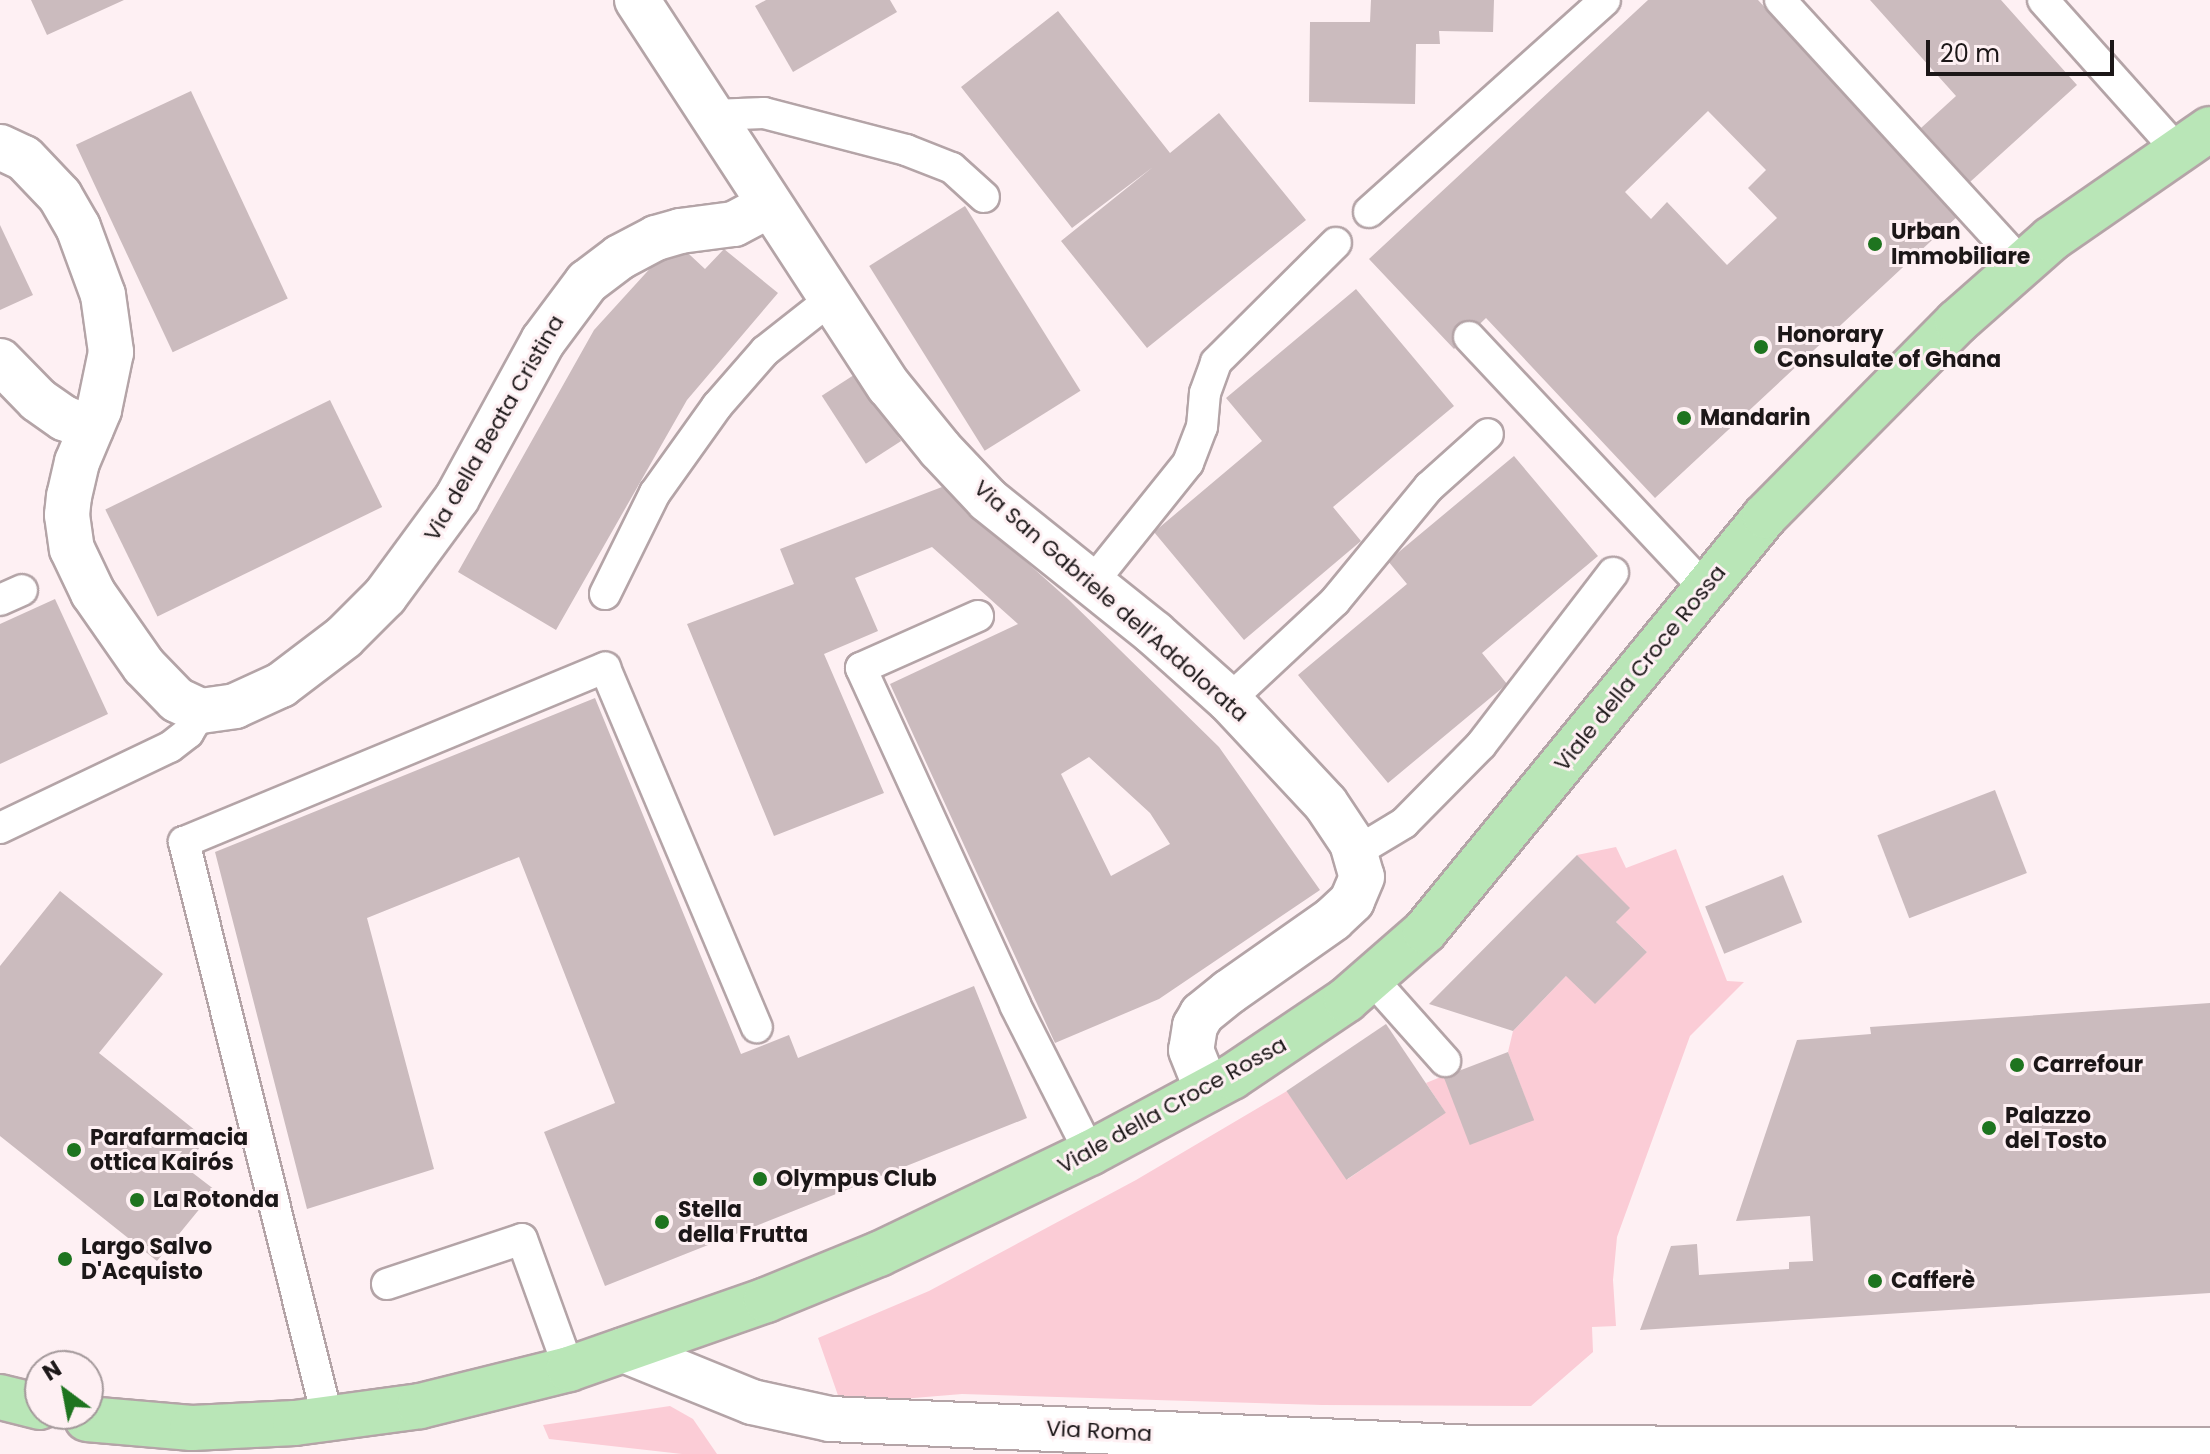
<!DOCTYPE html>
<meta charset="utf-8">
<style>
body{margin:0}
#map{position:relative;width:2210px;height:1454px;overflow:hidden;background:#fef0f3;font-family:Poppins,sans-serif}
div>[style]{position:absolute}
[style*='--x']{left:calc(var(--x)*1px);top:calc(var(--y)*1px);width:calc(var(--w)*1px);rotate:calc(var(--a)*1deg)}
.green>*{inset:0;background:#fbccd6}
.building>*{inset:0;background:#cbbbbe;transform-origin:0 0}
.roads{filter:drop-shadow(2px 0 #b4a4a7) drop-shadow(-2px 0 #b4a4a7) drop-shadow(0 2px #b4a4a7) drop-shadow(0 -2px #b4a4a7)}
.service>*{height:30px;margin:-15px;padding:0 15px;transform-origin:15px;border-radius:15px;background:#fff}
.minor>*{height:44px;margin:-22px;padding:0 22px;transform-origin:22px;border-radius:22px;background:#fff}
.primary>*{height:44px;margin:-22px;padding:0 22px;transform-origin:22px;border-radius:22px;background:#b9e6b7}
.dots>*{width:22px;height:22px;translate:-50% -50%;box-sizing:border-box;border:4px solid #fef0f3;border-radius:50%}
span{translate:-50% -50%;white-space:nowrap;text-align:center;line-height:1.15;-webkit-text-stroke:6px #fef0f3;paint-order:stroke}
.poi-label{font-size:22px;color:#1c1718;font-weight:700}
.left{translate:0 -50%;text-align:left}
.street-label{font-size:22px;color:#1c1718}
.north{position:absolute;left:24px;top:1350px;width:80px;height:80px;box-sizing:border-box;background:#fef0f3;border:2px solid #a4999b;border-radius:50%;rotate:328deg;font-size:22px;font-weight:700;line-height:32px;text-align:center;color:#1c1718}
.north::after{content:'';display:block;margin:auto;width:28px;height:36px;background:#1e741f;clip-path:polygon(50% 0,100% 100%,50% 72%,0 100%)}
.scale{position:absolute;left:1926px;top:40px;width:188px;height:36px;box-sizing:border-box;border:4px solid #1c1718;border-top:0;padding-left:10px;font-size:24px;line-height:28px;white-space:nowrap;color:#1c1718;-webkit-text-stroke:6px #fef0f3;paint-order:stroke}
</style>
<div id="map">
<div class="green">
<div style="clip-path:polygon(1616px 847px,1626px 868px,1676px 849px,1727px 981px,1744px 982px,1690px 1036px,1617px 1237px,1613px 1280px,1616px 1326px,1592px 1327px,1593px 1352px,1531px 1406px,1322px 1405px,962px 1394px,841px 1404px,818px 1338px,929px 1291px,1136px 1180px,1287px 1091px,1348px 1179px,1445px 1112px,1426px 1083px,1443px 1076px,1533px 1119px,1508px 1052px,1513px 1031px,1566px 976px,1647px 952px,1616px 922px,1629px 908px,1577px 855px)"></div>
<div style="clip-path:polygon(670px 1406px,693px 1419px,717px 1454px,682px 1454px,549px 1439px,543px 1425px)"></div>
</div>
<div class="building">
<div style="clip-path:polygon(31px 0,124px 0,47px 35px)"></div>
<div style="clip-path:polygon(766px 0,890px 0,897px 12px,793px 72px,755px 6px)"></div>
<div style="clip-path:polygon(1371px 0,1494px 0,1493px 32px,1439px 31px,1440px 44px,1416px 44px,1415px 104px,1309px 102px,1310px 22px,1370px 22px)"></div>
<div style="clip-path:polygon(evenodd,1648px 0,1758px 0,1959px 215px,1655px 498px,1486px 318px,1454px 349px,1369px 259px,1648px 0,1708px 111px,1766px 170px,1748px 188px,1777px 218px,1727px 265px,1667px 202px,1651px 219px,1625px 192px,1708px 111px)"></div>
<div style="clip-path:polygon(1870px 0,2001px 0,2077px 85px,1970px 182px,1921px 128px,1956px 96px)"></div>
<div style="clip-path:polygon(1058px 11px,1170px 153px,1219px 113px,1306px 220px,1147px 348px,1061px 241px,1153px 167px,1072px 228px,961px 87px)"></div>
<div style="left:191px;top:91px;width:229px;height:127px;rotate:65deg"></div>
<div style="left:965px;top:206px;width:218px;height:113px;rotate:58deg"></div>
<div style="clip-path:polygon(0 225px,33px 295px,0 310px)"></div>
<div style="clip-path:polygon(675px 241px,705px 269px,724px 249px,778px 293px,687px 400px,556px 630px,458px 572px,594px 330px)"></div>
<div style="clip-path:polygon(1356px 289px,1454px 406px,1333px 507px,1361px 541px,1244px 640px,1154px 532px,1262px 441px,1226px 398px)"></div>
<div style="left:857px;top:373px;width:81px;height:42px;rotate:57deg"></div>
<div style="left:330px;top:400px;width:119px;height:250px;rotate:64deg"></div>
<div style="clip-path:polygon(1514px 456px,1598px 556px,1482px 653px,1507px 684px,1388px 783px,1298px 675px,1407px 584px,1388px 561px)"></div>
<div style="clip-path:polygon(evenodd,942px 487px,1069px 600px,1219px 747px,1320px 890px,1159px 999px,1055px 1043px,890px 684px,1018px 624px,932px 547px,855px 578px,878px 631px,824px 654px,884px 793px,774px 836px,687px 624px,794px 584px,780px 549px,942px 487px,1089px 757px,1150px 813px,1170px 844px,1111px 876px,1061px 774px,1089px 757px)"></div>
<div style="clip-path:polygon(55px 599px,108px 714px,0 764px,0 624px)"></div>
<div style="clip-path:polygon(595px 698px,741px 1054px,789px 1035px,798px 1058px,974px 986px,1027px 1118px,605px 1286px,544px 1132px,615px 1103px,519px 857px,367px 918px,434px 1169px,307px 1209px,215px 852px)"></div>
<div style="left:1995px;top:790px;width:89px;height:126px;rotate:69deg"></div>
<div style="clip-path:polygon(1577px 855px,1630px 908px,1616px 922px,1647px 952px,1595px 1004px,1566px 976px,1513px 1031px,1429px 1004px)"></div>
<div style="left:1783px;top:875px;width:51px;height:84px;rotate:68deg"></div>
<div style="clip-path:polygon(60px 891px,163px 974px,99px 1053px,206px 1139px,185px 1167px,215px 1190px,157px 1261px,0 1136px,0 966px)"></div>
<div style="clip-path:polygon(2210px 1003px,2210px 1293px,1640px 1330px,1671px 1246px,1697px 1244px,1699px 1275px,1789px 1269px,1789px 1262px,1813px 1261px,1810px 1216px,1736px 1221px,1797px 1040px,1871px 1034px,1870px 1027px)"></div>
<div style="left:1386px;top:1024px;width:107px;height:120px;rotate:56deg"></div>
<div style="left:1508px;top:1052px;width:73px;height:69px;rotate:69deg"></div>
</div>
<div class="roads">
<div class="service">
<div style="--x:1780;--y:0;--w:357;--a:47.5"></div>
<div style="--x:2043;--y:0;--w:201;--a:48.2"></div>
<div style="--x:713;--y:115;--w:51;--a:-2.2"></div>
<div style="--x:764;--y:113;--w:147;--a:14.6"></div>
<div style="--x:906;--y:150;--w:49;--a:21.4"></div>
<div style="--x:952;--y:168;--w:43;--a:42.2"></div>
<div style="--x:1369;--y:212;--w:317;--a:-41.9"></div>
<div style="--x:1469;--y:337;--w:343;--a:46.8"></div>
<div style="--x:1091;--y:584;--w:155;--a:-51.3"></div>
<div style="--x:1188;--y:463;--w:39;--a:-69"></div>
<div style="--x:1202;--y:427;--w:34;--a:-85"></div>
<div style="--x:1205;--y:393;--w:33;--a:-70"></div>
<div style="--x:1216;--y:362;--w:169;--a:-44.8"></div>
<div style="--x:605;--y:594;--w:113;--a:-63.7"></div>
<div style="--x:655;--y:493;--w:107;--a:-54.5"></div>
<div style="--x:717;--y:406;--w:73;--a:-48.9"></div>
<div style="--x:765;--y:351;--w:84;--a:-38.2"></div>
<div style="--x:0;--y:600;--w:24;--a:-24"></div>
<div style="--x:978;--y:616;--w:128;--a:156"></div>
<div style="--x:861;--y:668;--w:371;--a:65.4"></div>
<div style="--x:1015;--y:1005;--w:166;--a:63.1"></div>
<div style="--x:1229;--y:700;--w:145;--a:-43"></div>
<div style="--x:1335;--y:601;--w:148;--a:-50.5"></div>
<div style="--x:1429;--y:487;--w:79;--a:-41.9"></div>
<div style="--x:0;--y:828;--w:188;--a:-25.5"></div>
<div style="--x:170;--y:747;--w:23;--a:-38"></div>
<div style="--x:188;--y:733;--w:26;--a:-59"></div>
<div style="--x:1356;--y:852;--w:56;--a:-31.1"></div>
<div style="--x:1404;--y:823;--w:110;--a:-45.4"></div>
<div style="--x:1481;--y:745;--w:217;--a:-52.5"></div>
<div style="--x:1372;--y:979;--w:110;--a:48.3"></div>
<div style="--x:387;--y:1284;--w:142;--a:-18.4"></div>
<div style="--x:522;--y:1239;--w:138;--a:70.1"></div>
<div style="--x:328;--y:1420;--w:596;--a:-103.99"></div>
<div style="--x:184;--y:842;--w:456;--a:-22.5"></div>
<div style="--x:605;--y:668;--w:390;--a:67.1"></div>
</div>
<div class="minor">
<div style="--x:637;--y:0;--w:461;--a:56.9"></div>
<div style="--x:889;--y:386;--w:81;--a:51"></div>
<div style="--x:940;--y:449;--w:70;--a:46.7"></div>
<div style="--x:988;--y:500;--w:213;--a:38.7"></div>
<div style="--x:1154;--y:633;--w:101;--a:41.8"></div>
<div style="--x:1229;--y:700;--w:142;--a:47"></div>
<div style="--x:1326;--y:804;--w:47;--a:56.3"></div>
<div style="--x:1352;--y:843;--w:35;--a:74"></div>
<div style="--x:1362;--y:877;--w:26;--a:113"></div>
<div style="--x:1352;--y:901;--w:26;--a:137"></div>
<div style="--x:1333;--y:919;--w:127;--a:144.9"></div>
<div style="--x:1229;--y:992;--w:35;--a:141"></div>
<div style="--x:1202;--y:1014;--w:14;--a:120"></div>
<div style="--x:1195;--y:1026;--w:24;--a:99"></div>
<div style="--x:1191;--y:1050;--w:43;--a:68.2"></div>
<div style="--x:0;--y:147;--w:26;--a:25"></div>
<div style="--x:24;--y:158;--w:52;--a:46.5"></div>
<div style="--x:60;--y:196;--w:36;--a:60"></div>
<div style="--x:78;--y:227;--w:72;--a:69.8"></div>
<div style="--x:103;--y:295;--w:58;--a:82"></div>
<div style="--x:111;--y:352;--w:59;--a:101.7"></div>
<div style="--x:99;--y:410;--w:56;--a:112.9"></div>
<div style="--x:77;--y:462;--w:35;--a:103"></div>
<div style="--x:69;--y:496;--w:19;--a:96"></div>
<div style="--x:67;--y:515;--w:34;--a:82"></div>
<div style="--x:72;--y:549;--w:49;--a:64.5"></div>
<div style="--x:93;--y:593;--w:89;--a:55.1"></div>
<div style="--x:144;--y:666;--w:47;--a:45.9"></div>
<div style="--x:177;--y:700;--w:26;--a:25"></div>
<div style="--x:201;--y:711;--w:34;--a:-8"></div>
<div style="--x:235;--y:706;--w:51;--a:-24.5"></div>
<div style="--x:281;--y:685;--w:79;--a:-37.3"></div>
<div style="--x:344;--y:637;--w:58;--a:-45"></div>
<div style="--x:385;--y:596;--w:122;--a:-53.7"></div>
<div style="--x:457;--y:498;--w:179;--a:-61.3"></div>
<div style="--x:543;--y:341;--w:74;--a:-53.3"></div>
<div style="--x:587;--y:282;--w:41;--a:-37.1"></div>
<div style="--x:620;--y:257;--w:41;--a:-27.8"></div>
<div style="--x:656;--y:238;--w:25;--a:-16"></div>
<div style="--x:680;--y:231;--w:54;--a:-7.4"></div>
<div style="--x:734;--y:224;--w:40;--a:-28"></div>
<div style="--x:0;--y:361;--w:54;--a:45.7"></div>
<div style="--x:38;--y:400;--w:32;--a:35"></div>
<div style="--x:64;--y:418;--w:29;--a:22"></div>
<div style="--x:624;--y:1350;--w:138;--a:22.1"></div>
<div style="--x:752;--y:1402;--w:80;--a:12.3"></div>
<div style="--x:830;--y:1419;--w:646;--a:2.57"></div>
<div style="--x:1475;--y:1448;--w:735;--a:0.16"></div>
</div>
<div class="primary">
<div style="--x:0;--y:1397;--w:41;--a:14"></div>
<div style="--x:87;--y:1419;--w:105;--a:4.9"></div>
<div style="--x:192;--y:1428;--w:103;--a:-2.8"></div>
<div style="--x:295;--y:1423;--w:126;--a:-7.7"></div>
<div style="--x:420;--y:1406;--w:154;--a:-13.9"></div>
<div style="--x:569;--y:1369;--w:209;--a:-19.3"></div>
<div style="--x:766;--y:1300;--w:122;--a:-22.2"></div>
<div style="--x:879;--y:1254;--w:234;--a:-25.6"></div>
<div style="--x:1090;--y:1153;--w:161;--a:-28.2"></div>
<div style="--x:1232;--y:1077;--w:138;--a:-34"></div>
<div style="--x:1346;--y:1000;--w:105;--a:-41.1"></div>
<div style="--x:1425;--y:931;--w:536;--a:-50.67"></div>
<div style="--x:1765;--y:516;--w:273;--a:-45.3"></div>
<div style="--x:1957;--y:322;--w:125;--a:-41.4"></div>
<div style="--x:2051;--y:239;--w:193;--a:-34.7"></div>
</div>
</div>
<div class="dots">
<div style="left:1875px;top:244px;background:#1e741f"></div>
<div style="left:1761px;top:347px;background:#1e741f"></div>
<div style="left:1684px;top:418px;background:#1e741f"></div>
<div style="left:2017px;top:1065px;background:#1e741f"></div>
<div style="left:1989px;top:1128px;background:#1e741f"></div>
<div style="left:74px;top:1150px;background:#1e741f"></div>
<div style="left:760px;top:1179px;background:#1e741f"></div>
<div style="left:137px;top:1200px;background:#1e741f"></div>
<div style="left:662px;top:1222px;background:#1e741f"></div>
<div style="left:65px;top:1259px;background:#1e741f"></div>
<div style="left:1875px;top:1281px;background:#1e741f"></div>
</div>
<div class="poi-label">
<span class="left" style="left:1891px;top:244px">Urban<br>Immobiliare</span>
<span class="left" style="left:1777px;top:347px">Honorary<br>Consulate of Ghana</span>
<span class="left" style="left:1700px;top:418px">Mandarin</span>
<span class="left" style="left:2033px;top:1065px">Carrefour</span>
<span class="left" style="left:2005px;top:1128px">Palazzo<br>del Tosto</span>
<span class="left" style="left:90px;top:1150px">Parafarmacia<br>ottica Kairós</span>
<span class="left" style="left:776px;top:1179px">Olympus Club</span>
<span class="left" style="left:153px;top:1200px">La Rotonda</span>
<span class="left" style="left:678px;top:1222px">Stella<br>della Frutta</span>
<span class="left" style="left:81px;top:1259px">Largo Salvo<br>D'Acquisto</span>
<span class="left" style="left:1891px;top:1281px">Cafferè</span>
</div>
<div class="street-label">
<span style="left:494px;top:428px;rotate:-60deg">Via della Beata Cristina</span>
<span style="left:1111px;top:601px;rotate:41deg">Via San Gabriele dell'Addolorata</span>
<span style="left:1640px;top:668px;rotate:-51deg">Viale della Croce Rossa</span>
<span style="left:1172px;top:1105px;rotate:-29deg">Viale della Croce Rossa</span>
<span style="left:1099px;top:1431px;rotate:3deg">Via Roma</span>
</div>
<div class="north">N</div>
<div class="scale">20 m</div>
</div>
